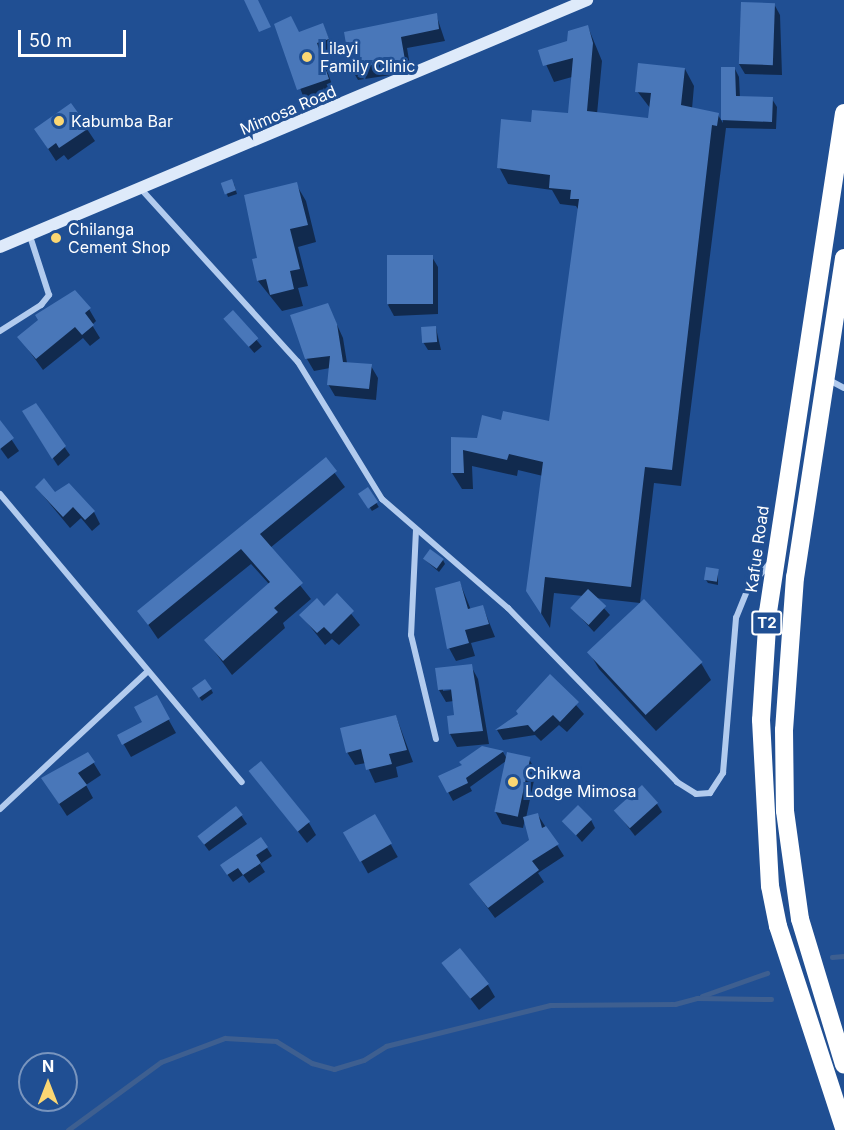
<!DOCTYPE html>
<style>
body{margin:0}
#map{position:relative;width:844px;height:1130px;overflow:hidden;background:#204f93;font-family:Inter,sans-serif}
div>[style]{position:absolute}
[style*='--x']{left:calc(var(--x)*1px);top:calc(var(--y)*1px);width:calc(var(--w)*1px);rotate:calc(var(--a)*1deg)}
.shadow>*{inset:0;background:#0007;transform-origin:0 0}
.stream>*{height:4.5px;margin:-2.25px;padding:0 2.25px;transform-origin:2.25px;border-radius:2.25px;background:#3e5f90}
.building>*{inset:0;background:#4977b9;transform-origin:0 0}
.street>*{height:6px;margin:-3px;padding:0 3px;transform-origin:3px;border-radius:3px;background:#b2cbee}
.secondary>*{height:12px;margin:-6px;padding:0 6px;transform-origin:6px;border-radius:6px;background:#deeafa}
.highway>*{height:18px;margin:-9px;padding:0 9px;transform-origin:9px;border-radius:9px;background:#fff}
.dots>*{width:16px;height:16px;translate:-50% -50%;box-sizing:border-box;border:3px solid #204f93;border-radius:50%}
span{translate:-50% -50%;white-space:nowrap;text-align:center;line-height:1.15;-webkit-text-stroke:6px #204f93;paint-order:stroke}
.shield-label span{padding:2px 4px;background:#204f93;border:2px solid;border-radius:4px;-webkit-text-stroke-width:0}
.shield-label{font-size:15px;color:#fff;font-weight:700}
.poi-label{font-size:16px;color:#fff}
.left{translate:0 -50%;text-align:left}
.street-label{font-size:16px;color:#fff}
.north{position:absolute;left:18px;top:1052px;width:60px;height:60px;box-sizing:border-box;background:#204f93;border:2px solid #7995be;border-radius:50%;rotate:0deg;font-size:16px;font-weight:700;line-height:24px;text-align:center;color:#fff}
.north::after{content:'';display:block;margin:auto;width:21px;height:27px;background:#fbd773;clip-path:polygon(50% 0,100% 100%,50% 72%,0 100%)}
.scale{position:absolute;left:18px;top:30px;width:108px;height:27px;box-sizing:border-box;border:3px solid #fff;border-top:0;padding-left:8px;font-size:18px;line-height:21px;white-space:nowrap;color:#fff;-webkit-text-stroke:4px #204f93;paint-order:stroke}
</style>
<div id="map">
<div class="shadow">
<div style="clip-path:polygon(774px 4px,780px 15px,782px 75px,745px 74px,739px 64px)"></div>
<div style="clip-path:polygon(436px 14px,445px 41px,407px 48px,411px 72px,358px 80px,351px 68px,346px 33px)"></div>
<div style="clip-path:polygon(276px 25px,299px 33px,323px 25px,334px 51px,322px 55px,334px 91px,305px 101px)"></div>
<div style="clip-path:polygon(588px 27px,602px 61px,597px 114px,649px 120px,650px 108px,637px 91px,685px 69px,694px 86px,692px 109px,718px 115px,723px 123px,722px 69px,735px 69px,739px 77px,740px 98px,772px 99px,777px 107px,776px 129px,726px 128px,681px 486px,654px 483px,640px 603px,595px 598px,610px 615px,594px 632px,572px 608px,583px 596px,554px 593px,550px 628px,538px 608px,543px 476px,518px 470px,517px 476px,472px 466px,473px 489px,462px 489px,452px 473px,452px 438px,478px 440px,502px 421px,550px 423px,579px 211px,576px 206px,560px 204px,552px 190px,508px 184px,499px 167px,532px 124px,569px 114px,572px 77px,554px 82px,540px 51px,569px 42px)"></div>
<div style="clip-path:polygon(87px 129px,95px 141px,68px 160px,64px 155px,56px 161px,36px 130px)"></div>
<div style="clip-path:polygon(223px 184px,234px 184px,237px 194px,228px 197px)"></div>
<div style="clip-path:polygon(296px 184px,306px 201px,316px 242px,298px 247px,308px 286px,298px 288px,303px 306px,282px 311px,258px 281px,259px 259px)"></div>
<div style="clip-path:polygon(432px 257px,438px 267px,438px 314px,394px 316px,388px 305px)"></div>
<div style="clip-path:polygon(328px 305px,343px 338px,347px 363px,371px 366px,378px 378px,376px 400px,335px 396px,328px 384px,330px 368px,314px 371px,307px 359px,292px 316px)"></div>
<div style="clip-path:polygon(89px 309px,96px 321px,92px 325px,100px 338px,90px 346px,83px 338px,43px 370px,19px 337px)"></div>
<div style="left:233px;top:312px;width:45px;height:10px;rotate:50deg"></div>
<div style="clip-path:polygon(436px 328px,441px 350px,428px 350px,423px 342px)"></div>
<div style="clip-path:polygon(35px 405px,70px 455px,58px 466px,28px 420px)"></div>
<div style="clip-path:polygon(0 422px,19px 451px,8px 459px,0 448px)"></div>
<div style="clip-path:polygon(325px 460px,345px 487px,270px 548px,311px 599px,283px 623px,285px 628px,232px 675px,206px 640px,269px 584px,251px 564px,158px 639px,139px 611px)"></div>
<div style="clip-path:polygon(36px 487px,94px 512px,100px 524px,92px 531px,81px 518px,70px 528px)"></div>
<div style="left:368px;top:489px;width:21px;height:8px;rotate:59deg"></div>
<div style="clip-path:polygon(424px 559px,443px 560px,445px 564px,439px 572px)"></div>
<div style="clip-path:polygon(718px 570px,718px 585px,708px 583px,706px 580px)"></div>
<div style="clip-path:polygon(460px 583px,471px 610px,483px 607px,495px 637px,471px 643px,475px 656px,456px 661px,449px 648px)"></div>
<div style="clip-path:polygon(337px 596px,360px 625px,339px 645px,332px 639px,325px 645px,301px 615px,324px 608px)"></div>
<div style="clip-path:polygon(644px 602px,701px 663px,711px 680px,656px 731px,599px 669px,589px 652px)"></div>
<div style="clip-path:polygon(evenodd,471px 666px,478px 679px,489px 744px,457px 747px,450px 734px,448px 717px,456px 717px,454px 701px,446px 702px,439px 690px,471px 666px,443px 688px,459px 689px,443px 691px,443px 688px)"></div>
<div style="clip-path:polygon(550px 676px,584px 714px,567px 732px,559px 725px,541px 741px,535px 735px,503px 740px,497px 730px,520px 715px)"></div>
<div style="clip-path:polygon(211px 689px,213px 693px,202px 701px,196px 693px)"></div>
<div style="clip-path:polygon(156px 697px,176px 733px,131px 757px,119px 736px,144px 722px)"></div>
<div style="clip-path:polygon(396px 716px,413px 762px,396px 767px,398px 777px,375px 783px,366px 763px,355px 765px,347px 752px)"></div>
<div style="clip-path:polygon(482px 748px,503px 752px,507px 759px,529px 759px,536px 771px,526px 818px,538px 815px,564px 856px,538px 873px,544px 882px,495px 918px,478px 895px,530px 841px,525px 819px,523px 828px,502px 824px,495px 811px,506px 761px,470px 787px,472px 791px,453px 801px,440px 777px,463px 766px)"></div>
<div style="clip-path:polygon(93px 762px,101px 775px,86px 785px,93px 798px,67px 816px,43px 779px)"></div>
<div style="clip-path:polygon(251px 771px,309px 823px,316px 835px,307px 843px)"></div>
<div style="clip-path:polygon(657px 804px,662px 812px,635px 836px,616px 811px)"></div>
<div style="clip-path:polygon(236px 808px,247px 824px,209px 851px,203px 843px)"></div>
<div style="left:375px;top:816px;width:47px;height:34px;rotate:61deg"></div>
<div style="clip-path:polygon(591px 820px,595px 828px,582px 842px,564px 821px)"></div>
<div style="clip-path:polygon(267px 848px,272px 856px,260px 864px,265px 872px,249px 883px,243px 875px,233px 882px,227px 874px)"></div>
<div style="clip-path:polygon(443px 963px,488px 985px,495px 997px,479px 1010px)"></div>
</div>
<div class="stream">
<div style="--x:832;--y:957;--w:12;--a:-5"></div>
<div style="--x:702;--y:996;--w:69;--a:-19.5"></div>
<div style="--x:68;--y:1130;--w:115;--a:-36.2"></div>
<div style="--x:161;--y:1062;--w:68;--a:-20.6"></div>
<div style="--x:225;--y:1038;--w:51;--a:3.4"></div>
<div style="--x:276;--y:1041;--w:42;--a:31.4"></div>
<div style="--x:312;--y:1063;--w:23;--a:15"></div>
<div style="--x:334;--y:1069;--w:31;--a:-17"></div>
<div style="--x:364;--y:1060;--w:26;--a:-32"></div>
<div style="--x:386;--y:1046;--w:169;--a:-14"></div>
<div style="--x:550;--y:1005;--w:125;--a:-0.5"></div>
<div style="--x:675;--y:1004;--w:23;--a:-15"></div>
<div style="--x:697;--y:998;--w:74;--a:0.8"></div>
</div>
<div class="building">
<div style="clip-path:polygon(244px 0,258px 0,271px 27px,259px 32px)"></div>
<div style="left:741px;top:2px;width:34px;height:62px;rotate:2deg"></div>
<div style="clip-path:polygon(437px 13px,439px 29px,401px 37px,405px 60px,350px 68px,344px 32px)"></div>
<div style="clip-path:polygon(291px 16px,299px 32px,323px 23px,329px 39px,317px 43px,329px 79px,297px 90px,274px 24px)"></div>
<div style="clip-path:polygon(588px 25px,593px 43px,587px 111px,648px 118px,651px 93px,635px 92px,638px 63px,685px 68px,681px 105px,719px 113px,717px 126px,712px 125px,672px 470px,645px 467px,631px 587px,545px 577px,541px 614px,526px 591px,543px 462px,509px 454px,507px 460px,463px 450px,464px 473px,451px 473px,451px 437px,477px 438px,482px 415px,501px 420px,503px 411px,549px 421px,579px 199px,570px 199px,571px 190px,549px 188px,550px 175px,497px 168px,501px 119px,531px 122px,532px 110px,568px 113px,573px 58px,543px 66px,538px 50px,567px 41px,568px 31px)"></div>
<div style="clip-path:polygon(721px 67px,735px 67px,736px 96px,773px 97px,772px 122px,721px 120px)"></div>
<div style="clip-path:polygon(71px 103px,89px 128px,59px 148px,56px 143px,48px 149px,34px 129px)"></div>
<div style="left:232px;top:179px;width:12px;height:12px;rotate:70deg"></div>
<div style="clip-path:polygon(297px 182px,308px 225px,290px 229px,300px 269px,290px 271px,294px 289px,270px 295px,266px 279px,257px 281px,252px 259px,257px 258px,244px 195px)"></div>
<div style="left:433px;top:255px;width:49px;height:46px;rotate:90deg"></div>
<div style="clip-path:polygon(75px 290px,91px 308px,85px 313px,94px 325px,82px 335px,75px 327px,36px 359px,17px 337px,38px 320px,35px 315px)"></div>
<div style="clip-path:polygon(328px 303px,337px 324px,343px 362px,372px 364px,369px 389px,327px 385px,330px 356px,305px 359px,290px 315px)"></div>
<div style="left:233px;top:310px;width:38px;height:13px;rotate:48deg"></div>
<div style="left:436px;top:326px;width:16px;height:15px;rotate:86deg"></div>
<div style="clip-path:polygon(36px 403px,66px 446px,52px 459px,22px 411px)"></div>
<div style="clip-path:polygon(0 420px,14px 438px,0 449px)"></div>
<div style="clip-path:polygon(326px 457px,337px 471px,260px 534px,303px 583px,274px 608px,278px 612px,223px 661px,204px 640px,270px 582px,241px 549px,148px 625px,137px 611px)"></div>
<div style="clip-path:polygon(44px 478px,55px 492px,69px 483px,95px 511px,85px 520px,73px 507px,63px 517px,35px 487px)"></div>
<div style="left:368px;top:487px;width:18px;height:12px;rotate:56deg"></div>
<div style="left:430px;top:549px;width:17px;height:12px;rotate:36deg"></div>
<div style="left:706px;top:567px;width:13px;height:13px;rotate:9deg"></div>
<div style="clip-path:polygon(460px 581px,468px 609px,483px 605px,489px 624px,465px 630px,469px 643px,447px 649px,435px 588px)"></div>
<div style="left:588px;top:589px;width:25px;height:26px;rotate:43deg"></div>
<div style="clip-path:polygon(337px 593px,354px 611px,331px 634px,324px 627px,317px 633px,299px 615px,317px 598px,324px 606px)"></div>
<div style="left:644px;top:599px;width:86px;height:78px;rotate:47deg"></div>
<div style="clip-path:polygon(472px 664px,483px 731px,449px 734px,447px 716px,454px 715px,451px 689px,438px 690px,435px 668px)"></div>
<div style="clip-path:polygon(550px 674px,579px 702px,560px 722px,553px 715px,534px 732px,528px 725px,495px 730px,518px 714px,516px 711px)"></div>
<div style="left:205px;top:679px;width:12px;height:16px;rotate:55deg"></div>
<div style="clip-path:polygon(157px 695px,170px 719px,122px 745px,117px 735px,142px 722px,134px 707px)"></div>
<div style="clip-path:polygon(396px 715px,407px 750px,389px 754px,392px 764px,366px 770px,361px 749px,346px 753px,340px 728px)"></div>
<div style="clip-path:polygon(482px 746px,504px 751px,466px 778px,468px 783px,447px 793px,438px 776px,462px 765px,459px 762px)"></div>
<div style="clip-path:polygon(88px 752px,95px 762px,78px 773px,87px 785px,59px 804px,41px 778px)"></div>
<div style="left:507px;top:752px;width:24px;height:61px;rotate:12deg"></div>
<div style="left:261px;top:761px;width:78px;height:16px;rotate:51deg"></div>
<div style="left:642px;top:785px;width:24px;height:38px;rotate:48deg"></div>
<div style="left:578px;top:805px;width:20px;height:23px;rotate:45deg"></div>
<div style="left:236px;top:806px;width:11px;height:49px;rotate:52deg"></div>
<div style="clip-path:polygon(538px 813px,542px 828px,546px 826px,559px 844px,532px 861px,539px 870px,488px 908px,469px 884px,529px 840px,523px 817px)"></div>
<div style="left:375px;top:814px;width:34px;height:37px;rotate:60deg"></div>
<div style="clip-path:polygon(261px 837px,268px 847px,256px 855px,261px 863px,243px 875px,238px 868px,227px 875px,220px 865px)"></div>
<div style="left:460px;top:948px;width:46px;height:24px;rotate:51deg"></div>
</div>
<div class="street">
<div style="--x:141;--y:189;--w:234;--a:47.8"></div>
<div style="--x:298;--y:362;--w:161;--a:58.5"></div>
<div style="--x:382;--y:499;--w:167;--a:40.9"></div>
<div style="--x:508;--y:608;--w:243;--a:45.8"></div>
<div style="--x:677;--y:782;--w:22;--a:32"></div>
<div style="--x:696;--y:794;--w:14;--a:-4"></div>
<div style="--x:710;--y:793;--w:24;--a:-57"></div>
<div style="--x:723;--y:773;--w:156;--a:-85.2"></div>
<div style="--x:736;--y:618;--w:31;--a:-68"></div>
<div style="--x:748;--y:589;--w:34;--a:-50"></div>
<div style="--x:0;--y:331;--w:49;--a:-32.4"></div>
<div style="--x:41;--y:305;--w:13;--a:-51"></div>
<div style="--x:49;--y:295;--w:62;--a:-107.9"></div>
<div style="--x:829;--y:380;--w:17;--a:28"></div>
<div style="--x:0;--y:494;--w:376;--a:50"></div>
<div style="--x:416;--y:530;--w:105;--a:92.7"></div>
<div style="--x:411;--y:635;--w:107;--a:76.5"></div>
<div style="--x:0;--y:809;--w:202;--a:-43"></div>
</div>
<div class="secondary">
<div style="--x:0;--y:247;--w:637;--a:-22.82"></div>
</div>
<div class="highway">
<div style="--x:844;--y:113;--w:505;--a:98.66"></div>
<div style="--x:768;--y:612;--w:108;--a:93.7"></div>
<div style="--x:761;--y:720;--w:166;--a:86.9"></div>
<div style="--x:770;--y:886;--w:41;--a:78.7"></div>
<div style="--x:778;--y:926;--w:213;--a:71.9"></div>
<div style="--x:844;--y:258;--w:323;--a:98.7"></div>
<div style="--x:795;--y:577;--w:153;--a:94.1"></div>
<div style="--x:784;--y:730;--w:81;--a:89.3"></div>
<div style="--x:785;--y:811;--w:109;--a:82.1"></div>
<div style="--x:800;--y:919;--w:152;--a:73.2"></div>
</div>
<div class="dots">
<div style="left:307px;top:57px;background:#fbd773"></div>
<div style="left:59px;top:121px;background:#fbd773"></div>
<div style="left:56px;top:238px;background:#fbd773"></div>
<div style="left:513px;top:782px;background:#fbd773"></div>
</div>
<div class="shield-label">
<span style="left:767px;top:623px">T2</span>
</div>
<div class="poi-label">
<span class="left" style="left:320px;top:57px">Lilayi<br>Family Clinic</span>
<span class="left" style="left:71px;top:121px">Kabumba Bar</span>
<span class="left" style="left:68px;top:238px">Chilanga<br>Cement Shop</span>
<span class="left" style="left:525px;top:782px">Chikwa<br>Lodge Mimosa</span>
</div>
<div class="street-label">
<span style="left:288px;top:110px;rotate:-23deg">Mimosa Road</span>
<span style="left:757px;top:549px;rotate:-82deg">Kafue Road</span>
</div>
<div class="north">N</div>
<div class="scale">50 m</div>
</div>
